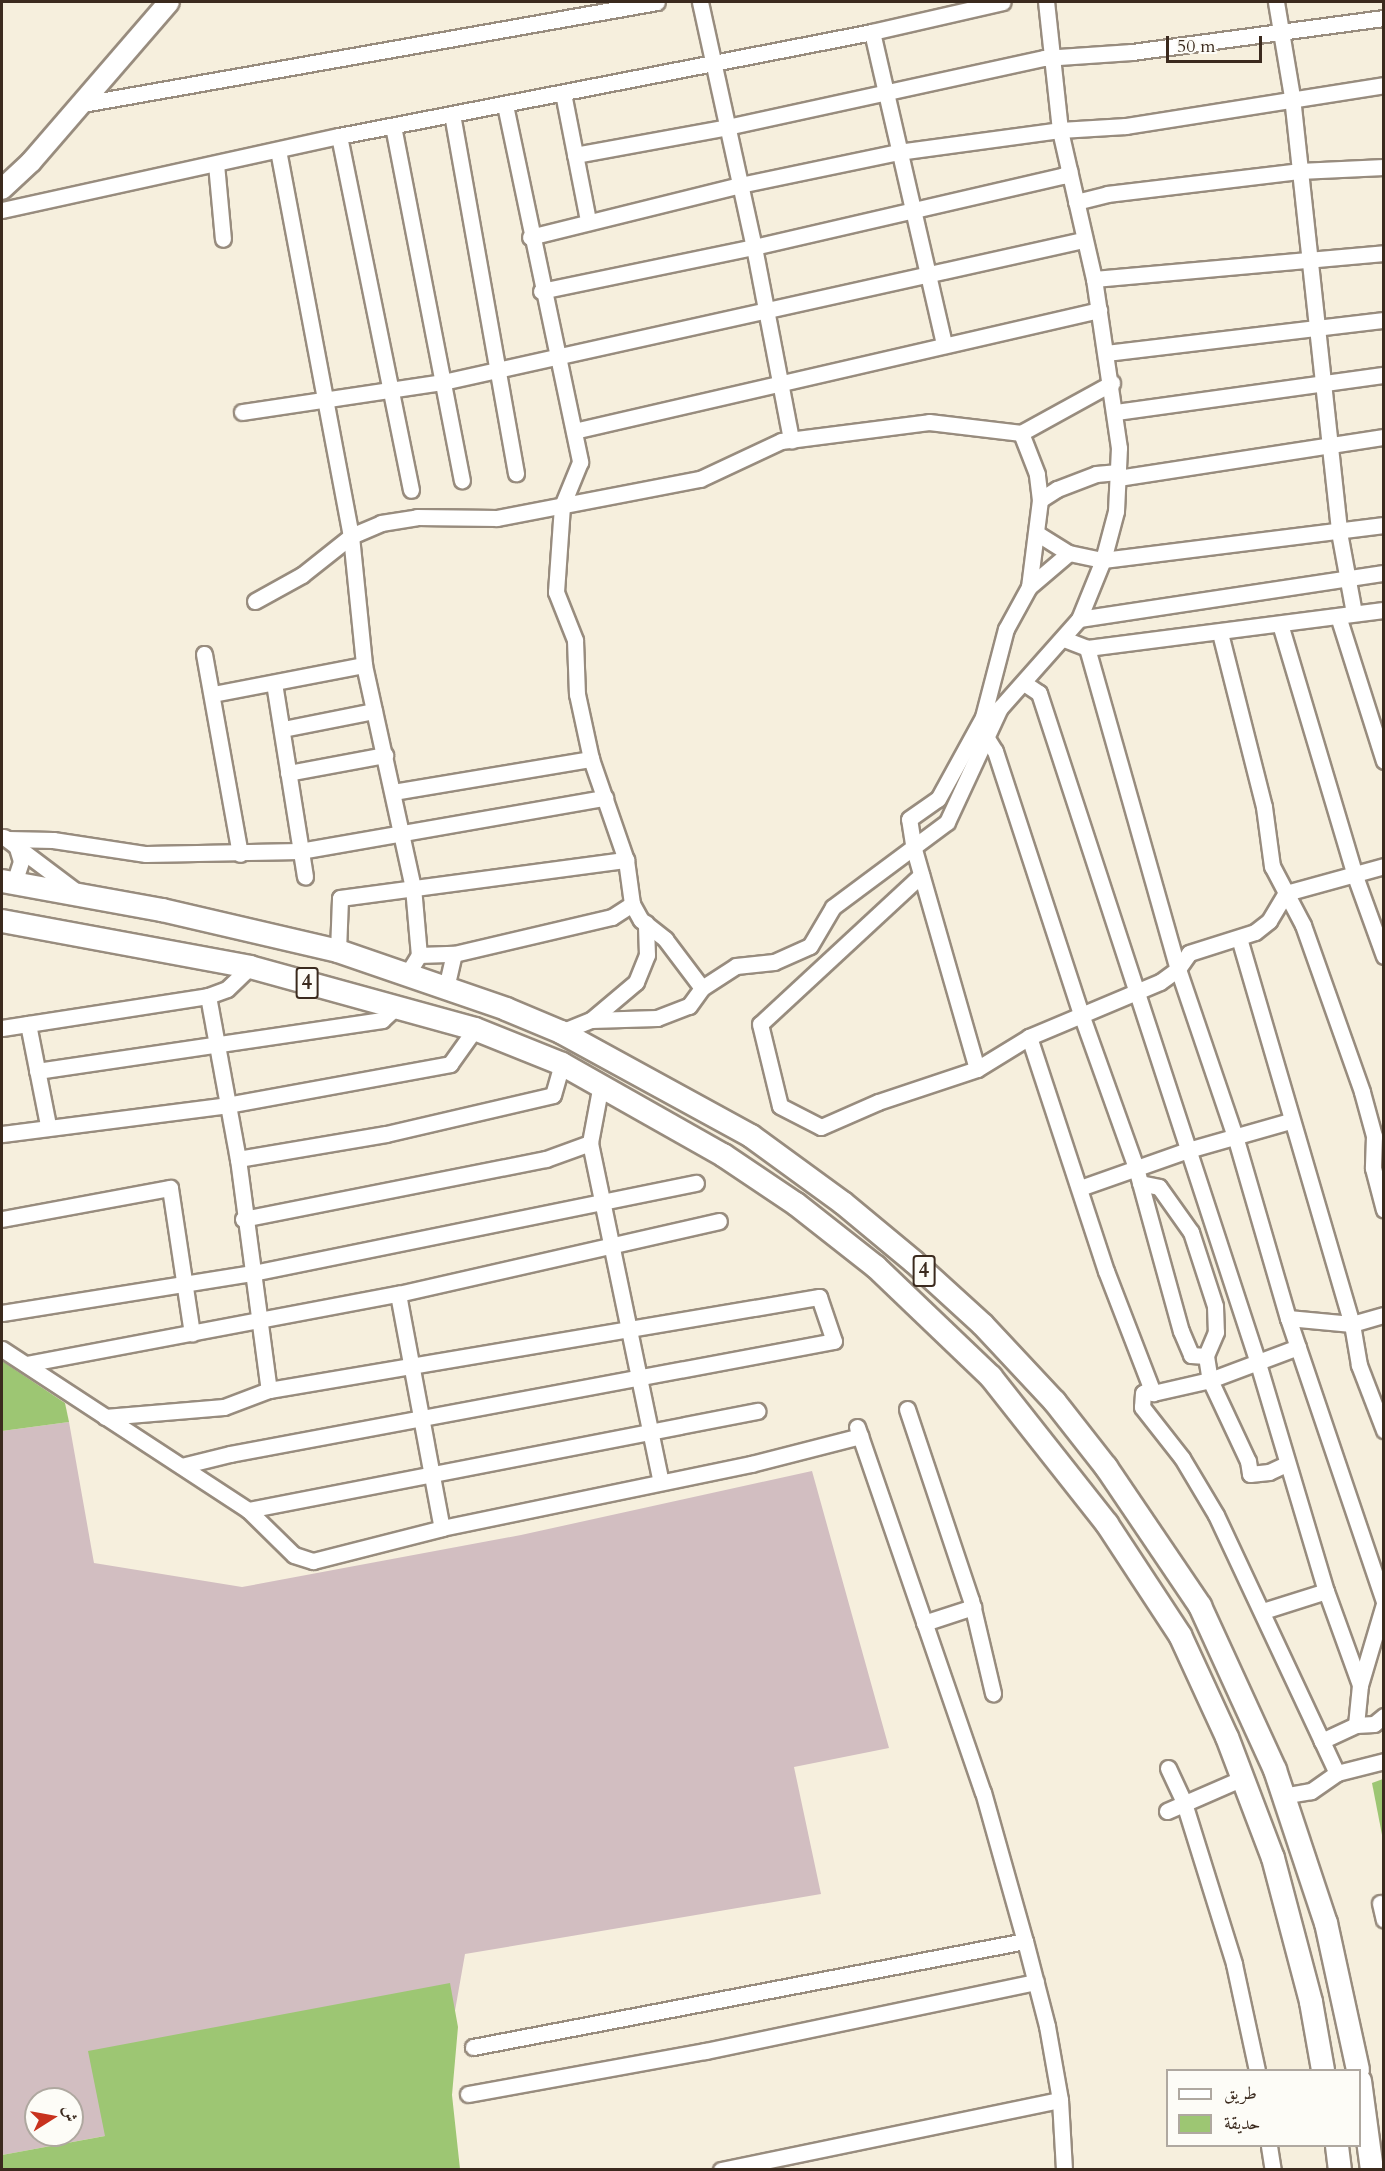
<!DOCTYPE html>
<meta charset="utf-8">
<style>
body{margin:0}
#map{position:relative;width:1385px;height:2171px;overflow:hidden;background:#f6efdd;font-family:Cardo,Amiri,serif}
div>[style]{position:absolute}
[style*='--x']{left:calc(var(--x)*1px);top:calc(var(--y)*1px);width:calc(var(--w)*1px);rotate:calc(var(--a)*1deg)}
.industrial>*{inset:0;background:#d2bec1}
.green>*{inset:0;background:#9dc673}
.roads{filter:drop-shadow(2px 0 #988c7e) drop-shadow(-2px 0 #988c7e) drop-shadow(0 2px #988c7e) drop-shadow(0 -2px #988c7e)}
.minor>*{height:15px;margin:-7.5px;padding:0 7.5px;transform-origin:7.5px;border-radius:7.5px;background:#fff}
.major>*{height:20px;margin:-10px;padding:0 10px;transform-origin:10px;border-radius:10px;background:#fff}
.highway>*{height:22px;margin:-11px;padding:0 11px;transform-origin:11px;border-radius:11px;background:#fff}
span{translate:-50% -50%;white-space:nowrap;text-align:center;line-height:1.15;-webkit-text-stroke:4.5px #fdfcf7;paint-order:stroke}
.shield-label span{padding:2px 4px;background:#fdfcf7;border:2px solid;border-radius:4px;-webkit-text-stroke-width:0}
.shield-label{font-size:21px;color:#3b2a1e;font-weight:700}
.frame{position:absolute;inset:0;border:3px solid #3b2a1e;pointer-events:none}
.legend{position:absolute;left:1166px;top:2069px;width:195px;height:78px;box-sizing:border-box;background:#fdfcf7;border:2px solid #afa8a0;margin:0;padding:8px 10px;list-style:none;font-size:18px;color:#3b2a1e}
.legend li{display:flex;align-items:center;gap:12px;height:30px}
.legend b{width:30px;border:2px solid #afa8a0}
.north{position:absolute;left:24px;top:2087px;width:60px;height:60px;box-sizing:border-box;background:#fdfcf7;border:2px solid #afa8a0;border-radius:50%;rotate:79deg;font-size:16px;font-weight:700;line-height:24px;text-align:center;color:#3b2a1e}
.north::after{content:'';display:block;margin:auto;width:21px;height:27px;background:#c8321e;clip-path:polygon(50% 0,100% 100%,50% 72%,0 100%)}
.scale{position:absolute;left:1166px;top:36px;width:96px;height:27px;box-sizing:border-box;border:3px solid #3b2a1e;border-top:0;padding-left:8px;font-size:18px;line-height:21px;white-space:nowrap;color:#3b2a1e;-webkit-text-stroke:4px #fdfcf7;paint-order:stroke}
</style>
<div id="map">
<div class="industrial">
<div style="clip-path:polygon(evenodd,69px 1422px,94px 1563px,242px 1587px,521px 1535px,812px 1471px,889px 1748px,794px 1767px,821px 1894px,465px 1954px,444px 2073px,2px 2155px,2px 1431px,69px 1422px,36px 2099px,72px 2099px,72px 2135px,36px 2135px,36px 2099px)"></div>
</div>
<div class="green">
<div style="clip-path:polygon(2px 1361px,65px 1403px,69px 1422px,2px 1431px)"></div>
<div style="clip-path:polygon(1383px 1779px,1383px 1840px,1372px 1783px)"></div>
<div style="clip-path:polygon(450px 1983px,458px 2027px,452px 2095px,460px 2169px,2px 2169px,2px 2155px,105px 2136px,88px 2051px)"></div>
</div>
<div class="roads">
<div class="minor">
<div style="--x:700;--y:2;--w:251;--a:77.6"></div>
<div style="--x:754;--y:247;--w:197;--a:79.1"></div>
<div style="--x:1276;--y:2;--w:96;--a:80.4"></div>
<div style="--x:1292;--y:97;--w:438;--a:83.8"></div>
<div style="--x:1339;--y:532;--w:82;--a:79.5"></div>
<div style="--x:872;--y:32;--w:320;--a:77"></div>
<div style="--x:563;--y:93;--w:130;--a:78.9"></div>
<div style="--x:77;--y:105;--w:589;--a:-10.07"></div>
<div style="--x:505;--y:105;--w:365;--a:78.1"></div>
<div style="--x:580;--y:462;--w:48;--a:112.2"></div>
<div style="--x:562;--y:506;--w:86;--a:94"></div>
<div style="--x:556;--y:592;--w:52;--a:68.4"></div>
<div style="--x:575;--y:640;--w:54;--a:87.9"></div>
<div style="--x:577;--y:694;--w:66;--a:77.8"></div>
<div style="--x:591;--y:759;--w:107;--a:70.9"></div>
<div style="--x:626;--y:860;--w:44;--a:82.2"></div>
<div style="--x:632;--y:904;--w:18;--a:61"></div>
<div style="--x:641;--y:920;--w:31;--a:38"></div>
<div style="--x:665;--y:939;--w:61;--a:52.9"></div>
<div style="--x:452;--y:114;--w:365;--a:79.9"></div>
<div style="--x:393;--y:126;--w:361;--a:79"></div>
<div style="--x:339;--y:136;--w:361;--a:78.5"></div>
<div style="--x:278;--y:150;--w:393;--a:79.3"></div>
<div style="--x:351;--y:536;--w:130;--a:84.2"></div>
<div style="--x:364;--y:665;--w:227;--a:77.6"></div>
<div style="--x:413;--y:887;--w:68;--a:85"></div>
<div style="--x:419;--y:955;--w:22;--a:122"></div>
<div style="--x:575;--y:155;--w:155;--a:-10.4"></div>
<div style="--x:727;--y:127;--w:324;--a:-12.3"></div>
<div style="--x:1044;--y:58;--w:88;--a:-3.9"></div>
<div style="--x:1132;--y:52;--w:254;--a:-7.7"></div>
<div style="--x:216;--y:164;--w:75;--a:84.7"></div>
<div style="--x:1076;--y:202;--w:32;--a:-14"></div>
<div style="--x:1107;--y:194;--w:193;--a:-6.8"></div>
<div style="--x:1299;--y:171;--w:85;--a:-2.7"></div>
<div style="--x:2;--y:210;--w:345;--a:-12.4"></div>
<div style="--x:339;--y:136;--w:543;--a:-11.04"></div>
<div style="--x:872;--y:32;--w:134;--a:-12.9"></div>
<div style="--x:530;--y:237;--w:216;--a:-13.9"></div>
<div style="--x:740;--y:185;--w:161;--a:-11.8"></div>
<div style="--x:898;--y:152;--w:163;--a:-7.7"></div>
<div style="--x:1060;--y:130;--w:66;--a:-3.5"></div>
<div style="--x:1126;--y:126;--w:261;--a:-9"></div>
<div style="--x:1094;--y:279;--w:291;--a:-5.1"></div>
<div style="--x:541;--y:291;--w:217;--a:-11.7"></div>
<div style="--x:754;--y:247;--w:316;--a:-13"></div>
<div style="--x:1062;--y:176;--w:9;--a:-32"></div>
<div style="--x:1106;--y:353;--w:280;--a:-6.8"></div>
<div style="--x:242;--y:412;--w:203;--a:-8.5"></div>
<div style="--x:443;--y:382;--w:656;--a:-12.51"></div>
<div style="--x:1116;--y:412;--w:271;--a:-7.9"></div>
<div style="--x:574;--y:431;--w:539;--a:-12.98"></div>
<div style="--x:1118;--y:478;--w:269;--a:-8.8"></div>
<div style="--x:1040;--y:500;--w:20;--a:-33"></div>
<div style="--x:1057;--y:489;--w:42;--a:-21"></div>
<div style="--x:1096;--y:474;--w:22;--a:-5"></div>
<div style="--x:1038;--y:534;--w:36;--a:32"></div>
<div style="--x:1069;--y:553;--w:35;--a:12"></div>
<div style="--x:1103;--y:560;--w:283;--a:-7.1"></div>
<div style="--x:1029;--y:587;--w:52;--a:-40.4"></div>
<div style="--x:255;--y:601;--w:54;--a:-29"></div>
<div style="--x:302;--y:575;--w:63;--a:-38.5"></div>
<div style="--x:351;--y:536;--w:33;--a:-23"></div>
<div style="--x:381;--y:523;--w:36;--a:-9"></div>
<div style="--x:417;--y:517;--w:80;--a:0.7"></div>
<div style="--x:497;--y:518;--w:207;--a:-10.9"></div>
<div style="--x:700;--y:479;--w:89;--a:-25.1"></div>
<div style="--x:781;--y:441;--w:149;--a:-7.3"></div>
<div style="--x:929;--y:422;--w:93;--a:6.8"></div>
<div style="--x:1021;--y:433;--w:104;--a:-28.8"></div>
<div style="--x:1338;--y:616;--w:152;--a:72.4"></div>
<div style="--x:1079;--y:619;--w:308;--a:-8.6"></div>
<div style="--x:1280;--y:624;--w:263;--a:73.4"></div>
<div style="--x:1355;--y:876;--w:85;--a:70.1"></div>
<div style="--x:1220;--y:633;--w:179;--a:75.8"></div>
<div style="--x:1264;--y:807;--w:60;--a:82.3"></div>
<div style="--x:1272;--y:866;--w:67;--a:62.3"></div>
<div style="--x:1303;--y:925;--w:177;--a:70.5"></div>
<div style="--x:1362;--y:1092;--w:46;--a:74.7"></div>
<div style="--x:1374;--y:1136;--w:32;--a:92"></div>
<div style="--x:1373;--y:1168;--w:43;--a:75.3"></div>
<div style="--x:1064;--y:639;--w:25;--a:21"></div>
<div style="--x:1087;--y:648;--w:299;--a:-7.3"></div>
<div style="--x:1087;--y:648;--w:334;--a:74.2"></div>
<div style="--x:1178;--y:969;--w:176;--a:71.2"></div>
<div style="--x:1235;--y:1136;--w:190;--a:73.8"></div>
<div style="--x:1288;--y:1318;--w:299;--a:71.3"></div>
<div style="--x:204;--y:654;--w:203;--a:79.8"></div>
<div style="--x:274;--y:683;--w:196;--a:80.9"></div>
<div style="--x:1024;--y:683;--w:18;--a:34"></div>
<div style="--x:1039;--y:693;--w:702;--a:71.9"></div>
<div style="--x:1257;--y:1360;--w:241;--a:73.4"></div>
<div style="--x:1326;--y:1591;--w:100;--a:70.1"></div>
<div style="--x:1360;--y:1685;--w:40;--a:95.7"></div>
<div style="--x:1356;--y:1725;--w:38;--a:155"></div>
<div style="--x:213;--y:694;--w:154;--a:-10.9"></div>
<div style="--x:283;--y:729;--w:93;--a:-11.2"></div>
<div style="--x:988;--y:740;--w:13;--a:58"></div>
<div style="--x:995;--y:751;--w:277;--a:71.9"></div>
<div style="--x:1081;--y:1014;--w:164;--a:70.3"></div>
<div style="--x:1136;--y:1168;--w:169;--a:74.6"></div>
<div style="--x:1181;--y:1331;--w:26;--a:67"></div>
<div style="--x:1191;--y:1355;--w:15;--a:4"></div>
<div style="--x:1206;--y:1356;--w:24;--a:81"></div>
<div style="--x:1210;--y:1380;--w:89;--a:64.9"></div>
<div style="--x:1248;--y:1461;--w:13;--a:81"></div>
<div style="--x:1250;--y:1474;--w:19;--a:-6"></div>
<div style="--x:1269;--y:1472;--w:19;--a:-25"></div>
<div style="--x:288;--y:773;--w:99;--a:-10.5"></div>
<div style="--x:393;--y:792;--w:201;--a:-9.5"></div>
<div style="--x:4;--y:837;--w:86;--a:37"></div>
<div style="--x:8;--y:839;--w:45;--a:1.3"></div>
<div style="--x:53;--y:840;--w:94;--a:8.6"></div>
<div style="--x:146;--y:854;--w:154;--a:-1.1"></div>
<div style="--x:300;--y:851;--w:310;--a:-9.9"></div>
<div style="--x:921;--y:875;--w:219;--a:137.2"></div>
<div style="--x:760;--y:1024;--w:84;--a:76.3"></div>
<div style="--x:780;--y:1106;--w:46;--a:27.1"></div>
<div style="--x:821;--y:1127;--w:62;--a:-23.7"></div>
<div style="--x:878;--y:1102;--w:104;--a:-18.4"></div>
<div style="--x:977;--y:1069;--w:61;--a:-31.6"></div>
<div style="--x:1029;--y:1037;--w:142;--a:-22.8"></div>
<div style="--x:1160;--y:982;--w:22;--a:-36"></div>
<div style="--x:1178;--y:969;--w:19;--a:-55"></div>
<div style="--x:1189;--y:953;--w:69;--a:-17.7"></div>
<div style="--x:1255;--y:932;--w:18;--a:-38"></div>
<div style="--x:1269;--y:921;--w:33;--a:-59"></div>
<div style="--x:1286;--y:893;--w:102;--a:-15.4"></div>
<div style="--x:14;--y:883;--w:23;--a:-72"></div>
<div style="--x:21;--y:861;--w:17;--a:-107"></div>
<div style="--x:1239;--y:938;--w:402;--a:73.7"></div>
<div style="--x:1352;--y:1324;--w:42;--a:80.3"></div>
<div style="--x:1359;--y:1365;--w:70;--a:69"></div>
<div style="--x:338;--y:951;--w:53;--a:-87.8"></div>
<div style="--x:340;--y:898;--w:289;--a:-7.6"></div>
<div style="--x:419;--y:955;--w:35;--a:-2"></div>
<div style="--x:446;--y:988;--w:35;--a:-77"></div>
<div style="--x:454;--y:954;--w:162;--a:-13.2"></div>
<div style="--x:612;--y:917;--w:24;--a:-33"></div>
<div style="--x:208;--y:996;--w:166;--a:79.6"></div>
<div style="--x:238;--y:1159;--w:233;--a:82.4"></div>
<div style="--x:591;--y:1020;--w:59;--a:-40.2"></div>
<div style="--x:636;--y:982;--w:29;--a:-68"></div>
<div style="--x:647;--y:955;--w:32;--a:-92"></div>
<div style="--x:28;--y:1024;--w:103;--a:78.8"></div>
<div style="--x:2;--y:1028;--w:208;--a:-8.8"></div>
<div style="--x:208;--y:996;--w:20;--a:-20"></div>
<div style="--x:227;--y:989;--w:32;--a:-44"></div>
<div style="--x:561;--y:1032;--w:32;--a:-22"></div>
<div style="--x:591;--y:1020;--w:66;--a:-1.7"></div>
<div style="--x:657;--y:1018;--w:34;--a:-21"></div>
<div style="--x:689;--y:1006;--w:22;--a:-54"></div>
<div style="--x:702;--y:988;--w:40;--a:-32.9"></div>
<div style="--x:736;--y:966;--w:38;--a:-6"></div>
<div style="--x:774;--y:962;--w:39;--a:-24"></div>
<div style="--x:810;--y:946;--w:45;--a:-59.5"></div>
<div style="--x:833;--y:907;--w:142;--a:-36.7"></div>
<div style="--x:947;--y:822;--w:126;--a:-65.1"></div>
<div style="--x:1000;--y:708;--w:119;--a:-48.4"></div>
<div style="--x:1079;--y:619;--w:64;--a:-67.9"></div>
<div style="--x:1103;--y:560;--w:51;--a:-75.1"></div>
<div style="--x:1116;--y:511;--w:63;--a:-87.3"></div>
<div style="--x:1119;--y:448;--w:171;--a:-98.4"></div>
<div style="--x:1094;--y:279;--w:153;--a:-102.9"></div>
<div style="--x:1060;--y:130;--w:129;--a:-96.2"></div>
<div style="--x:1029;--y:1037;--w:246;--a:71.8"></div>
<div style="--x:1106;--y:1271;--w:131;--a:68.9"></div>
<div style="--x:1153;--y:1393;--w:58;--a:-12.8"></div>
<div style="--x:1210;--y:1380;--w:94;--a:-20.6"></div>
<div style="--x:977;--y:1069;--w:228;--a:-106"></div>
<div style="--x:914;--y:850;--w:31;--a:-99"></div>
<div style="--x:909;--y:819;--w:35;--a:-35"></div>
<div style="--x:938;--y:799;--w:94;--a:-61.2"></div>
<div style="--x:983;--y:717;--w:91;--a:-75.4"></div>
<div style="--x:1006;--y:629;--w:48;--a:-61.3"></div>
<div style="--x:1029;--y:587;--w:88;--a:-82.8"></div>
<div style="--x:1040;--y:500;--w:26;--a:-97"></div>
<div style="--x:1037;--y:474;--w:44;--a:-111.3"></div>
<div style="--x:37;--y:1071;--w:349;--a:-8.4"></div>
<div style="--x:382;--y:1020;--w:21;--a:-43"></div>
<div style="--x:601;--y:1084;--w:60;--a:100.6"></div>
<div style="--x:590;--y:1143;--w:346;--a:78.2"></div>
<div style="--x:2;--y:1134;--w:227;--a:-7.3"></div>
<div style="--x:227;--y:1105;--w:227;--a:-10.4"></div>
<div style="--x:450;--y:1064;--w:43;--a:-54.5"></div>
<div style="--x:238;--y:1159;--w:150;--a:-9.6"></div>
<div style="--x:386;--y:1134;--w:171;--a:-13.1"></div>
<div style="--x:553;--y:1095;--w:32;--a:-74"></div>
<div style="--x:1140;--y:1183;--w:19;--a:12"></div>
<div style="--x:1159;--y:1187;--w:55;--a:54.6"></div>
<div style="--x:1191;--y:1232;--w:78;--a:72"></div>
<div style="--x:1215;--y:1306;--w:26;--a:88"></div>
<div style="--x:1216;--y:1332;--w:26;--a:113"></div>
<div style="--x:1080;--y:1188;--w:114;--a:-19.4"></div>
<div style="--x:1188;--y:1150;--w:106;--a:-15.9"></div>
<div style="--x:2;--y:1219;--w:171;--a:-10.5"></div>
<div style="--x:170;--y:1188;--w:147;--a:81.4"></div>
<div style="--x:243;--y:1219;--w:309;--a:-11.2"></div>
<div style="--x:546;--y:1159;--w:47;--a:-20"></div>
<div style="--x:398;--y:1294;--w:238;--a:79.4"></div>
<div style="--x:2;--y:1313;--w:254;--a:-9.1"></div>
<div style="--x:253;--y:1273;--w:452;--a:-11.5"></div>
<div style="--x:1288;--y:1318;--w:64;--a:5.4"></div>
<div style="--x:1352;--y:1324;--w:33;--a:-16"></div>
<div style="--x:2;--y:1349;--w:294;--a:33.2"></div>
<div style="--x:248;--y:1510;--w:64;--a:44.4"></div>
<div style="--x:294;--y:1555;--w:20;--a:18"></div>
<div style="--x:313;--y:1561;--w:133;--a:-14.3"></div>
<div style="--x:442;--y:1528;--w:316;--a:-11.7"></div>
<div style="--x:751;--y:1464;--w:113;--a:-14.4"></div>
<div style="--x:26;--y:1364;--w:379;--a:-10.7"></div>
<div style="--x:398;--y:1294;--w:329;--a:-12.8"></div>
<div style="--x:1151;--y:1388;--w:9;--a:148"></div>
<div style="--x:1143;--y:1393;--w:14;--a:94"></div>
<div style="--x:1142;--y:1407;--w:65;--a:51.9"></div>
<div style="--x:1182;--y:1458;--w:66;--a:59.2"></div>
<div style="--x:1216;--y:1515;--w:285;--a:64.9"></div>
<div style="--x:1337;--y:1773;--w:32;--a:145"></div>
<div style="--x:1311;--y:1791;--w:27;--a:170"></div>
<div style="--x:907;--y:1409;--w:201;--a:71.5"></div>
<div style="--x:971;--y:1600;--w:96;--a:76.7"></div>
<div style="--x:105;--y:1417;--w:119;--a:-4.8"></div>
<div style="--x:224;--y:1407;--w:48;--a:-20.7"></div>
<div style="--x:269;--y:1390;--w:558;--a:-9.6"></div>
<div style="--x:819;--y:1297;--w:46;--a:71.2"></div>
<div style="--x:834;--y:1341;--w:614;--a:169.4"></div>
<div style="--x:230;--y:1454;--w:50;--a:166.2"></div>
<div style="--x:857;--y:1427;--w:386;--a:71"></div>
<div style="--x:983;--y:1792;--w:155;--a:74.3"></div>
<div style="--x:1025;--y:1941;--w:88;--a:75.5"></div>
<div style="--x:1047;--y:2026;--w:75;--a:80"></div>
<div style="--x:1060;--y:2100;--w:70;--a:86.7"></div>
<div style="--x:248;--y:1510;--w:519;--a:-11.01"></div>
<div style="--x:1263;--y:1611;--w:66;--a:-17.6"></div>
<div style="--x:924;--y:1623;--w:52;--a:-18.1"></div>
<div style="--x:1360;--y:1685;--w:84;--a:-73.5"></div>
<div style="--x:1356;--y:1725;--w:18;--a:-3"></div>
<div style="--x:1374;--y:1724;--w:13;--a:-39"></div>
<div style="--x:1168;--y:1768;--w:38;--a:65"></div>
<div style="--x:1184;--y:1803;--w:169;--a:72.7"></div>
<div style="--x:1234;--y:1964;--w:108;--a:77.8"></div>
<div style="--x:1337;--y:1773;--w:49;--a:-14.3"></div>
<div style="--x:1167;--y:1811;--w:83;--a:-23.5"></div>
<div style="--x:1380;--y:1903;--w:17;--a:77"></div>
<div style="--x:473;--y:2047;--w:562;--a:-10.87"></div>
<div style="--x:468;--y:2094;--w:241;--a:-10.3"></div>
<div style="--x:705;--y:2051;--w:338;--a:-11.8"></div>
<div style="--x:1269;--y:2146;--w:24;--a:81"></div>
<div style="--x:721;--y:2170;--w:346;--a:-11.7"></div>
</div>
<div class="major">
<div style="--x:2;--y:189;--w:40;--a:-43"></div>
<div style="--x:31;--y:162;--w:211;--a:-49.2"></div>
</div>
<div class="highway">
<div style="--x:2;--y:881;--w:163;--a:10.3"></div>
<div style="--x:162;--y:910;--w:181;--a:13.1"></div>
<div style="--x:338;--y:951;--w:178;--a:19"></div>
<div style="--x:506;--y:1009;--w:60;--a:22.7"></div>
<div style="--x:561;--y:1032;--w:217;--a:28.7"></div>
<div style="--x:751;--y:1136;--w:114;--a:36.1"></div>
<div style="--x:843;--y:1203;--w:92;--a:39.7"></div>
<div style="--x:914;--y:1262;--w:93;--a:42.4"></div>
<div style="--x:983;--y:1325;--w:105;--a:46.9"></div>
<div style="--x:1055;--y:1402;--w:83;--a:51.9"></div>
<div style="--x:1106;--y:1467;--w:168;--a:55.9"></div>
<div style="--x:1200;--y:1606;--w:180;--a:65.4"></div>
<div style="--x:1275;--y:1770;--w:161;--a:71.6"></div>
<div style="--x:1326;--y:1923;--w:150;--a:77.7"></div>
<div style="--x:2;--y:921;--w:252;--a:10.5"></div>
<div style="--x:250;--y:967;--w:233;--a:15.4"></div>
<div style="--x:475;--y:1029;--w:94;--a:21.9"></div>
<div style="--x:562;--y:1064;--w:185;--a:29.5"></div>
<div style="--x:723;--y:1155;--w:88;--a:33.9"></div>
<div style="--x:796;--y:1204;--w:102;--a:38.2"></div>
<div style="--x:876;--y:1267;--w:159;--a:43.7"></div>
<div style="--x:991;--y:1377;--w:187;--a:51.7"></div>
<div style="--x:1107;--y:1524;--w:133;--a:56.7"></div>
<div style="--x:1180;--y:1635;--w:112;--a:65.3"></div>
<div style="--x:1227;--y:1737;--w:129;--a:69.2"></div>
<div style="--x:1273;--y:1858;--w:149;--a:75.2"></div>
<div style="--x:1311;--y:2002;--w:69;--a:80"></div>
<div style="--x:1360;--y:2081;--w:90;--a:82.3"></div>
<div style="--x:1337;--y:2146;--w:24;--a:83"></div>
</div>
</div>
<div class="shield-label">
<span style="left:307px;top:983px">4</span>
<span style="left:924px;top:1271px">4</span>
</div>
<div class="frame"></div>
<ul class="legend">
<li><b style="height:8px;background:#fff"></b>طريق</li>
<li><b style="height:16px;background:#9dc673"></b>حديقة</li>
</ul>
<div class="north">ش</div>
<div class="scale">50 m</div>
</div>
